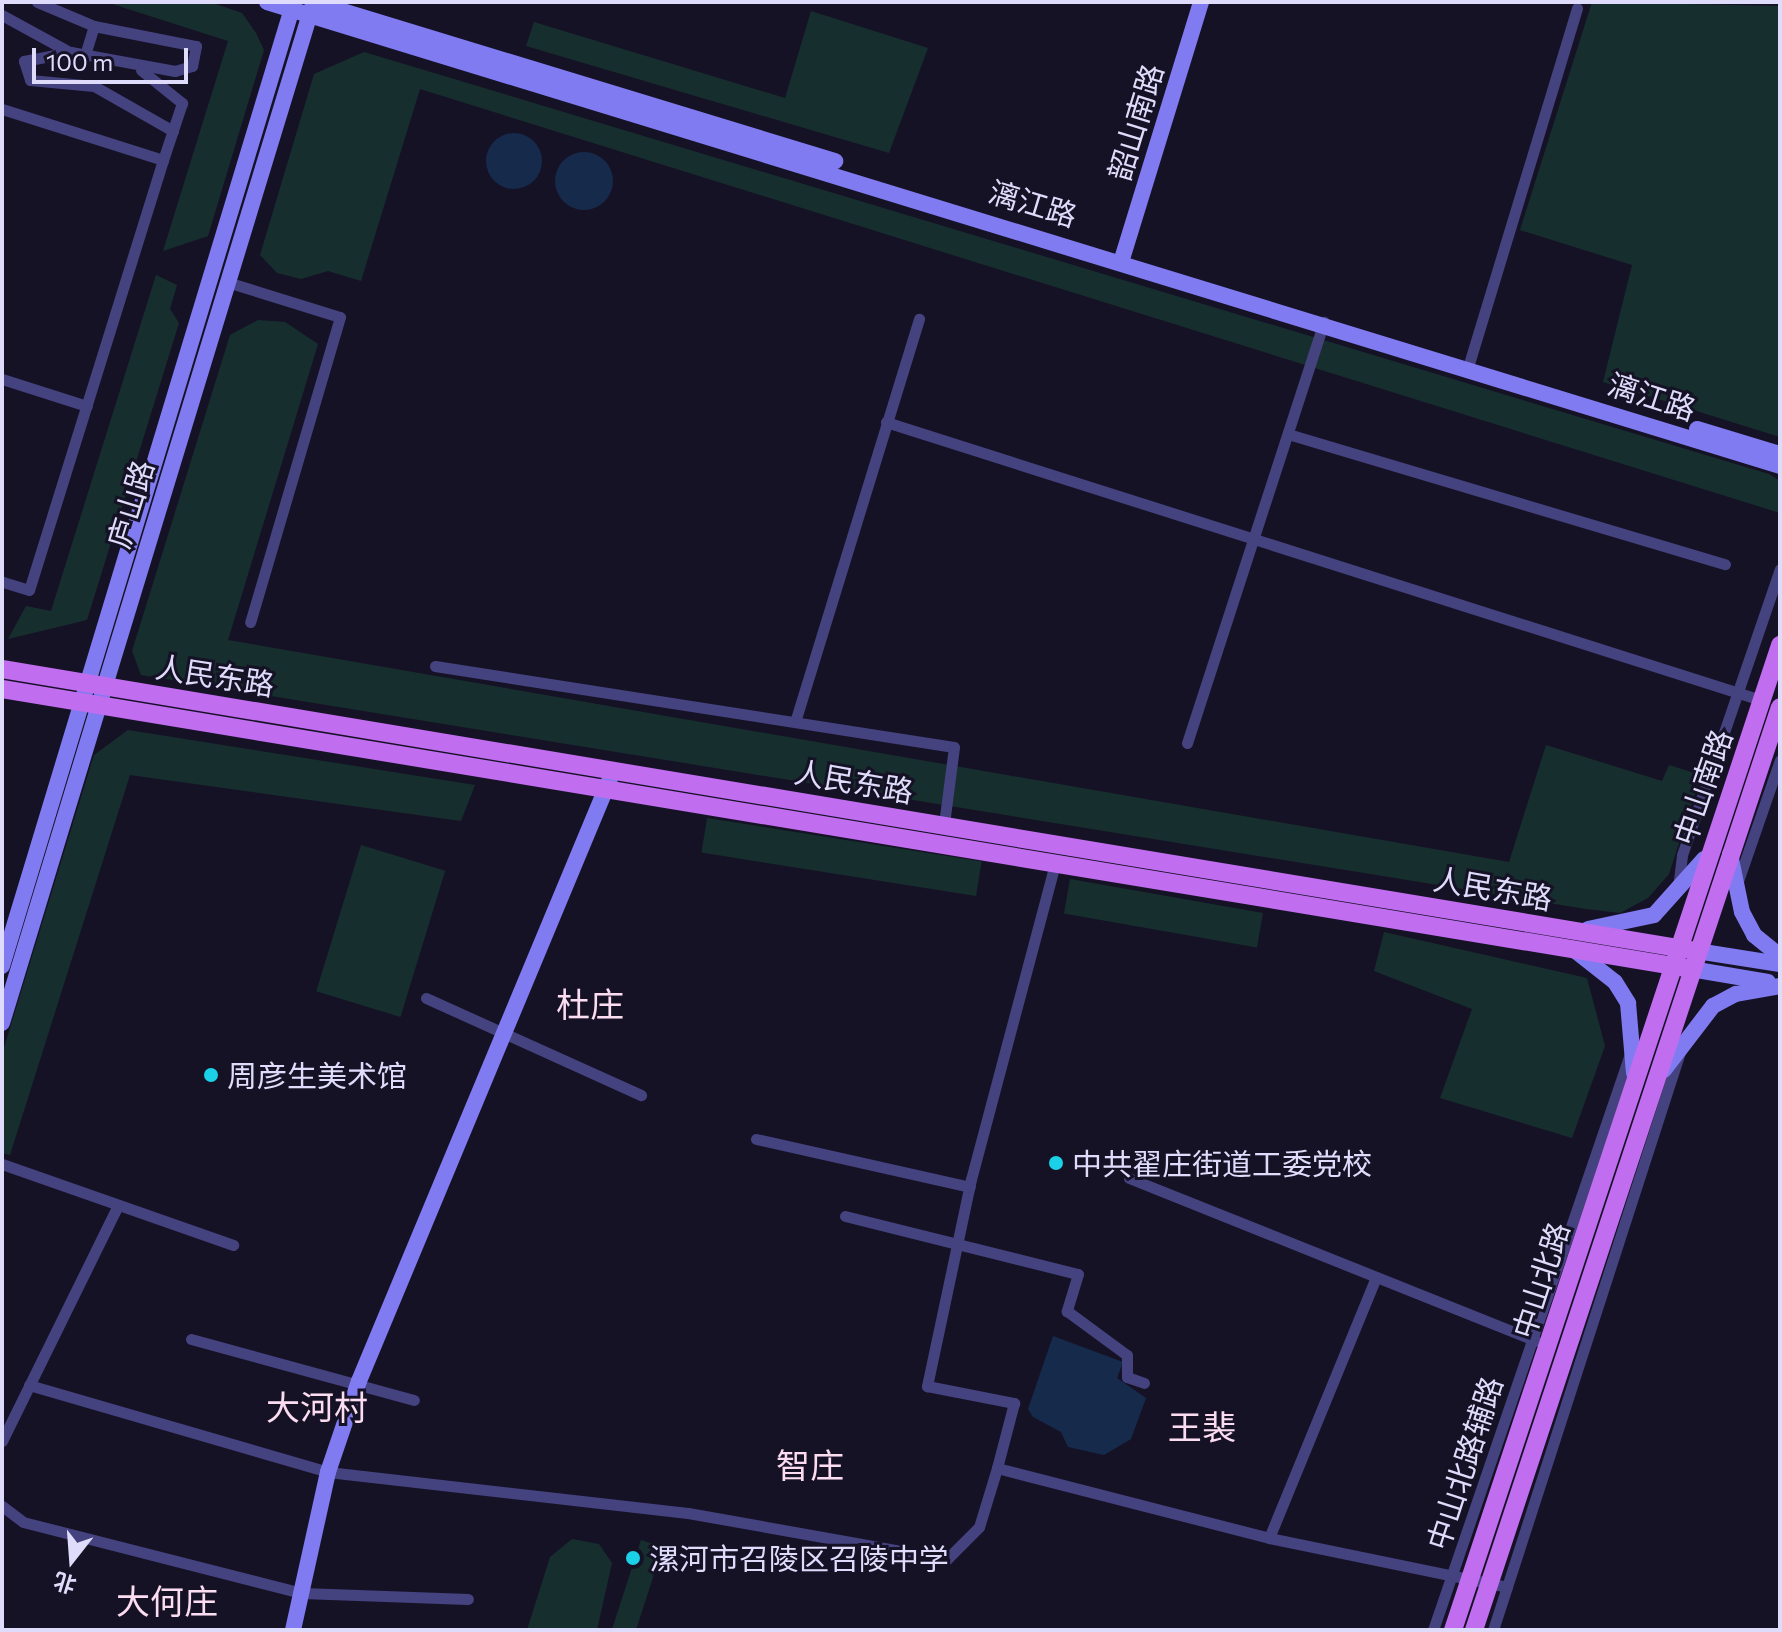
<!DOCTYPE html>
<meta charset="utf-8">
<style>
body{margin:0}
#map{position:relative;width:1782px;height:1632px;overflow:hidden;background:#161226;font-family:Commissioner,"Noto Sans SC",sans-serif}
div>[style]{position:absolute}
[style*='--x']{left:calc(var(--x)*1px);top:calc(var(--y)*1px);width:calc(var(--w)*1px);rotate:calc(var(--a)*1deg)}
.green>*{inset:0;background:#162f2e;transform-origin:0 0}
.water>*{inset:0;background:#162a4c}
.round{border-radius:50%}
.street>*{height:11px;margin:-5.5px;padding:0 5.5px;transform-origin:5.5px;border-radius:5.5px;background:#454280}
.secondary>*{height:16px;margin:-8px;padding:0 8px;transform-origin:8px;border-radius:8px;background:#807bf1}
.primary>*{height:18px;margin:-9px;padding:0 9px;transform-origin:9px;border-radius:9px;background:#c06df0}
.dots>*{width:22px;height:22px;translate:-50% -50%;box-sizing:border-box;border:4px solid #161226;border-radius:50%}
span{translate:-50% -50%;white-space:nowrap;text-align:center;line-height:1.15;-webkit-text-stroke:6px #161226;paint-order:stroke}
.street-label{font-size:30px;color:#dfdbfb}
.poi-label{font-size:30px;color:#dfdbfb}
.left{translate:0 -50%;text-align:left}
.quarter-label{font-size:34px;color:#fbdcf0}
.frame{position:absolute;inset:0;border:4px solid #dfdbfb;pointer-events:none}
.north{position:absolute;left:32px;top:1520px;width:80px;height:80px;-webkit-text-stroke:6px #161226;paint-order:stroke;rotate:197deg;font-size:22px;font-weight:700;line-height:32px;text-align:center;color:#dfdbfb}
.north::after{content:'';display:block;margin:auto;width:28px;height:36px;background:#dfdbfb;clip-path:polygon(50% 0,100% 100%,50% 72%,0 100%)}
.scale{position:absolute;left:32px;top:48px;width:156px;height:36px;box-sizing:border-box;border:4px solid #dfdbfb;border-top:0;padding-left:10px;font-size:24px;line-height:28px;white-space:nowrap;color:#dfdbfb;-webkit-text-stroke:6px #161226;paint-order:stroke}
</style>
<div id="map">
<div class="green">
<div style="clip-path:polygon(106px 2px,210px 2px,242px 13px,256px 33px,264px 50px,208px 236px,163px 251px,228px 41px)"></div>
<div style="clip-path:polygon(1592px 2px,1780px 6px,1780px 437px,1603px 382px,1632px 265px,1520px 230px)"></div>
<div style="clip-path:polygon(811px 11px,928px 48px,889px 153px,526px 46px,534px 22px,785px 98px)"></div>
<div style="clip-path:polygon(364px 52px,1769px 474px,1780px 481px,1780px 513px,420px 89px,361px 281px,328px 271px,301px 279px,277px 273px,260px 255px,314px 74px)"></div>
<div style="clip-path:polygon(156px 275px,177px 285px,170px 309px,179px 323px,87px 620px,8px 639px,26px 606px,51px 611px)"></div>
<div style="clip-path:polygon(258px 320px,285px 322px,318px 344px,228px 640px,1509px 862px,1546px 745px,1662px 781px,1669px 765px,1701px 775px,1669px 874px,1648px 898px,1620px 913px,1586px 909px,141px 675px,132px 651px,230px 335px)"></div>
<div style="clip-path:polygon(128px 730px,475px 785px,461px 821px,130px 775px,10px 1155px,2px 1153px,2px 1054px,94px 755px)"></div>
<div style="left:707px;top:818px;width:278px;height:35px;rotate:9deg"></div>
<div style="left:361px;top:845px;width:88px;height:153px;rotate:17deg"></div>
<div style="left:1070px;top:879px;width:196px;height:35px;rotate:10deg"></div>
<div style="clip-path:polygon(1384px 932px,1587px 978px,1605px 1046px,1572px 1138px,1440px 1098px,1472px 1009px,1374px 971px)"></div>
<div style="clip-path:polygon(572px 1539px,599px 1544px,612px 1563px,597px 1630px,527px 1630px,550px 1557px)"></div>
<div style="left:641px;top:1540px;width:23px;height:94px;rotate:18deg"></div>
</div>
<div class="water">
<div class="round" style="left:486px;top:133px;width:56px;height:56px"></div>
<div class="round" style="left:555px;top:152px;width:58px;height:58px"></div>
<div style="clip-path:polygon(1053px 1336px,1123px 1362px,1117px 1378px,1146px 1398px,1131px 1439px,1104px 1455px,1068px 1447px,1061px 1432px,1033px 1417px,1028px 1409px)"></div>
</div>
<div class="street">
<div style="--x:37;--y:2;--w:62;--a:22.8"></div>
<div style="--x:94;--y:26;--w:104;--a:11.1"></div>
<div style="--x:196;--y:46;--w:20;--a:101"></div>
<div style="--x:192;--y:66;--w:18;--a:164"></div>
<div style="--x:175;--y:71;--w:106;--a:-169.6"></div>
<div style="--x:71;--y:52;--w:48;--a:169.2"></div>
<div style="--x:24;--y:61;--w:20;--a:72"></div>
<div style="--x:30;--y:80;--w:64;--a:5.4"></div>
<div style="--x:94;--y:86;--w:91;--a:29.7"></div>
<div style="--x:2;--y:15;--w:73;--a:28.7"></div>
<div style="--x:85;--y:55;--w:30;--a:-73"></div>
<div style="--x:141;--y:70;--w:53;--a:38.8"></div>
<div style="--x:182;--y:103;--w:60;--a:108.4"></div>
<div style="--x:2;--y:109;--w:169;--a:17.6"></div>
<div style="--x:163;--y:160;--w:450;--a:107.3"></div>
<div style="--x:29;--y:590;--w:28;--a:-163"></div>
<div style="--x:227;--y:282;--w:118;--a:17.2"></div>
<div style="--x:340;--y:317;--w:318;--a:106.4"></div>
<div style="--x:1468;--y:367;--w:375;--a:-73.1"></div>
<div style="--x:2;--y:379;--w:89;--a:17.6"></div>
<div style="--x:886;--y:422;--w:918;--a:17.63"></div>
<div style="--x:1288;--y:434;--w:456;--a:16.6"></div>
<div style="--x:435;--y:666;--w:525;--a:8.87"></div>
<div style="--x:954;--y:747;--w:78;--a:97.4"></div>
<div style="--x:795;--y:722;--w:422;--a:-72.9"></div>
<div style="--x:1187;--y:743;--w:443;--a:-72"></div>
<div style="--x:1056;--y:860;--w:330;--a:104.9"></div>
<div style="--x:971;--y:1179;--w:212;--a:102"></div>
<div style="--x:927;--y:1386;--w:89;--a:11.1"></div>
<div style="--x:1014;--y:1403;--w:67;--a:104.7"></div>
<div style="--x:997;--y:1468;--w:281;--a:14.4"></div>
<div style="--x:1269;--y:1538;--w:243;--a:11.6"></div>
<div style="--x:1737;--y:884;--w:131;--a:-70.9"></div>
<div style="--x:1678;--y:888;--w:33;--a:-83"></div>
<div style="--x:1682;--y:855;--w:302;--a:-71.1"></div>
<div style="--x:426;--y:998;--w:236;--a:24.3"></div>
<div style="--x:756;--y:1139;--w:219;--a:12.6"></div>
<div style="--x:2;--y:1164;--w:245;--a:19.3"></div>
<div style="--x:1129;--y:1178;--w:438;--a:21.8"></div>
<div style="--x:845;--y:1216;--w:240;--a:14"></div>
<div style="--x:1078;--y:1274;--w:39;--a:107"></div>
<div style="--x:1067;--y:1311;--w:74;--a:36.3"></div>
<div style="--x:1127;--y:1355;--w:22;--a:90"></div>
<div style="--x:1127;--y:1377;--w:18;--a:19"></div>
<div style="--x:191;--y:1339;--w:231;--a:15.3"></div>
<div style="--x:29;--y:1385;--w:311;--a:16.2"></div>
<div style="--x:328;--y:1472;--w:362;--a:6.5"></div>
<div style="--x:688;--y:1513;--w:263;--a:10.1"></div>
<div style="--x:947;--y:1559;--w:45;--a:-45"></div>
<div style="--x:979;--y:1527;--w:62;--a:-73"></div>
<div style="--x:2;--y:1441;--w:263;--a:-63.8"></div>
<div style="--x:2;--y:1506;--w:26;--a:37"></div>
<div style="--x:23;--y:1522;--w:288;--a:14.3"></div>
<div style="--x:302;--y:1593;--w:166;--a:2.1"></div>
<div style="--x:1269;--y:1538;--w:282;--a:-67.7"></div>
<div style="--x:1433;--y:1630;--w:615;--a:-71.12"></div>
<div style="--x:1493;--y:1630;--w:611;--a:-72.07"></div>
</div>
<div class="secondary">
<div style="--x:267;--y:2;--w:1583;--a:17.05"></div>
<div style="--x:313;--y:2;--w:546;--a:16.94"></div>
<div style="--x:1122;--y:259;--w:269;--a:-72.9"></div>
<div style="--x:1697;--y:429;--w:87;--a:16.8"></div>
<div style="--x:1730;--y:854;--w:59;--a:78.3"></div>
<div style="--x:1742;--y:912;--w:26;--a:62"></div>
<div style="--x:1754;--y:935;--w:33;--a:39"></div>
<div style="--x:1588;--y:929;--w:67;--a:-12"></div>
<div style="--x:1654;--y:915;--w:75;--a:-48.2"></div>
<div style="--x:1573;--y:949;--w:53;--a:38.2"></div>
<div style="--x:1615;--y:982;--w:25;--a:58"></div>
<div style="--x:1628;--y:1003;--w:70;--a:85.1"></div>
<div style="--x:1697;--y:951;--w:84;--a:8.9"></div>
<div style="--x:2;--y:966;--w:1007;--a:-73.15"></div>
<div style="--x:1691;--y:969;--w:78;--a:9.6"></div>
<div style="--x:2;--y:1023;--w:1062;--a:-73.03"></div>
<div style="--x:1664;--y:1070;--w:81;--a:-52.6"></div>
<div style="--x:1713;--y:1006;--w:26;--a:-28"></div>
<div style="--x:1736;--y:994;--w:45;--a:-10.3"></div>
<div style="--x:293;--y:1630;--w:162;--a:-77.5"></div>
<div style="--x:328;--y:1472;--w:96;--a:-71.2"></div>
<div style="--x:359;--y:1381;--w:652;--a:-67.37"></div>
</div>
<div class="primary">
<div style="--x:2;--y:669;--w:1718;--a:9.45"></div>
<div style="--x:2;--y:689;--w:1712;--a:9.41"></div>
<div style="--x:1453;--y:1630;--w:1038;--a:-71.63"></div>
<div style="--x:1474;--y:1630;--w:972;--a:-71.66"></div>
</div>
<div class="dots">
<div style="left:211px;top:1075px;background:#1bd1e7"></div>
<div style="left:1056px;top:1163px;background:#1bd1e7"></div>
<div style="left:633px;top:1558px;background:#1bd1e7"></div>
</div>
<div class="street-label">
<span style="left:1135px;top:122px;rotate:-73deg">韶山南路</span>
<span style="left:1033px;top:203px;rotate:17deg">漓江路</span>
<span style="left:1652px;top:396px;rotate:18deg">漓江路</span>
<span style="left:130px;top:504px;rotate:-73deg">庐山路</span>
<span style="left:215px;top:675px;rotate:9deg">人民东路</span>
<span style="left:854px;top:781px;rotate:10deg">人民东路</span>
<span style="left:1702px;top:787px;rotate:-71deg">中山南路</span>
<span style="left:1493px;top:888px;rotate:10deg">人民东路</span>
<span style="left:1540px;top:1280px;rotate:-72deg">中山北路</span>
<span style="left:1464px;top:1463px;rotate:-72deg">中山北路辅路</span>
</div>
<div class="poi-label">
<span class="left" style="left:227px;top:1075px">周彦生美术馆</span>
<span class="left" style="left:1072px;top:1163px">中共翟庄街道工委党校</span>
<span class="left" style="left:649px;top:1558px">漯河市召陵区召陵中学</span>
</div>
<div class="quarter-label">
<span style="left:590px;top:1004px">杜庄</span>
<span style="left:317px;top:1407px">大河村</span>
<span style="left:1202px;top:1427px">王裴</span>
<span style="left:810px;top:1465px">智庄</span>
<span style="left:167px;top:1601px">大何庄</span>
</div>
<div class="frame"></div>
<div class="north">北</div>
<div class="scale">100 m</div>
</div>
